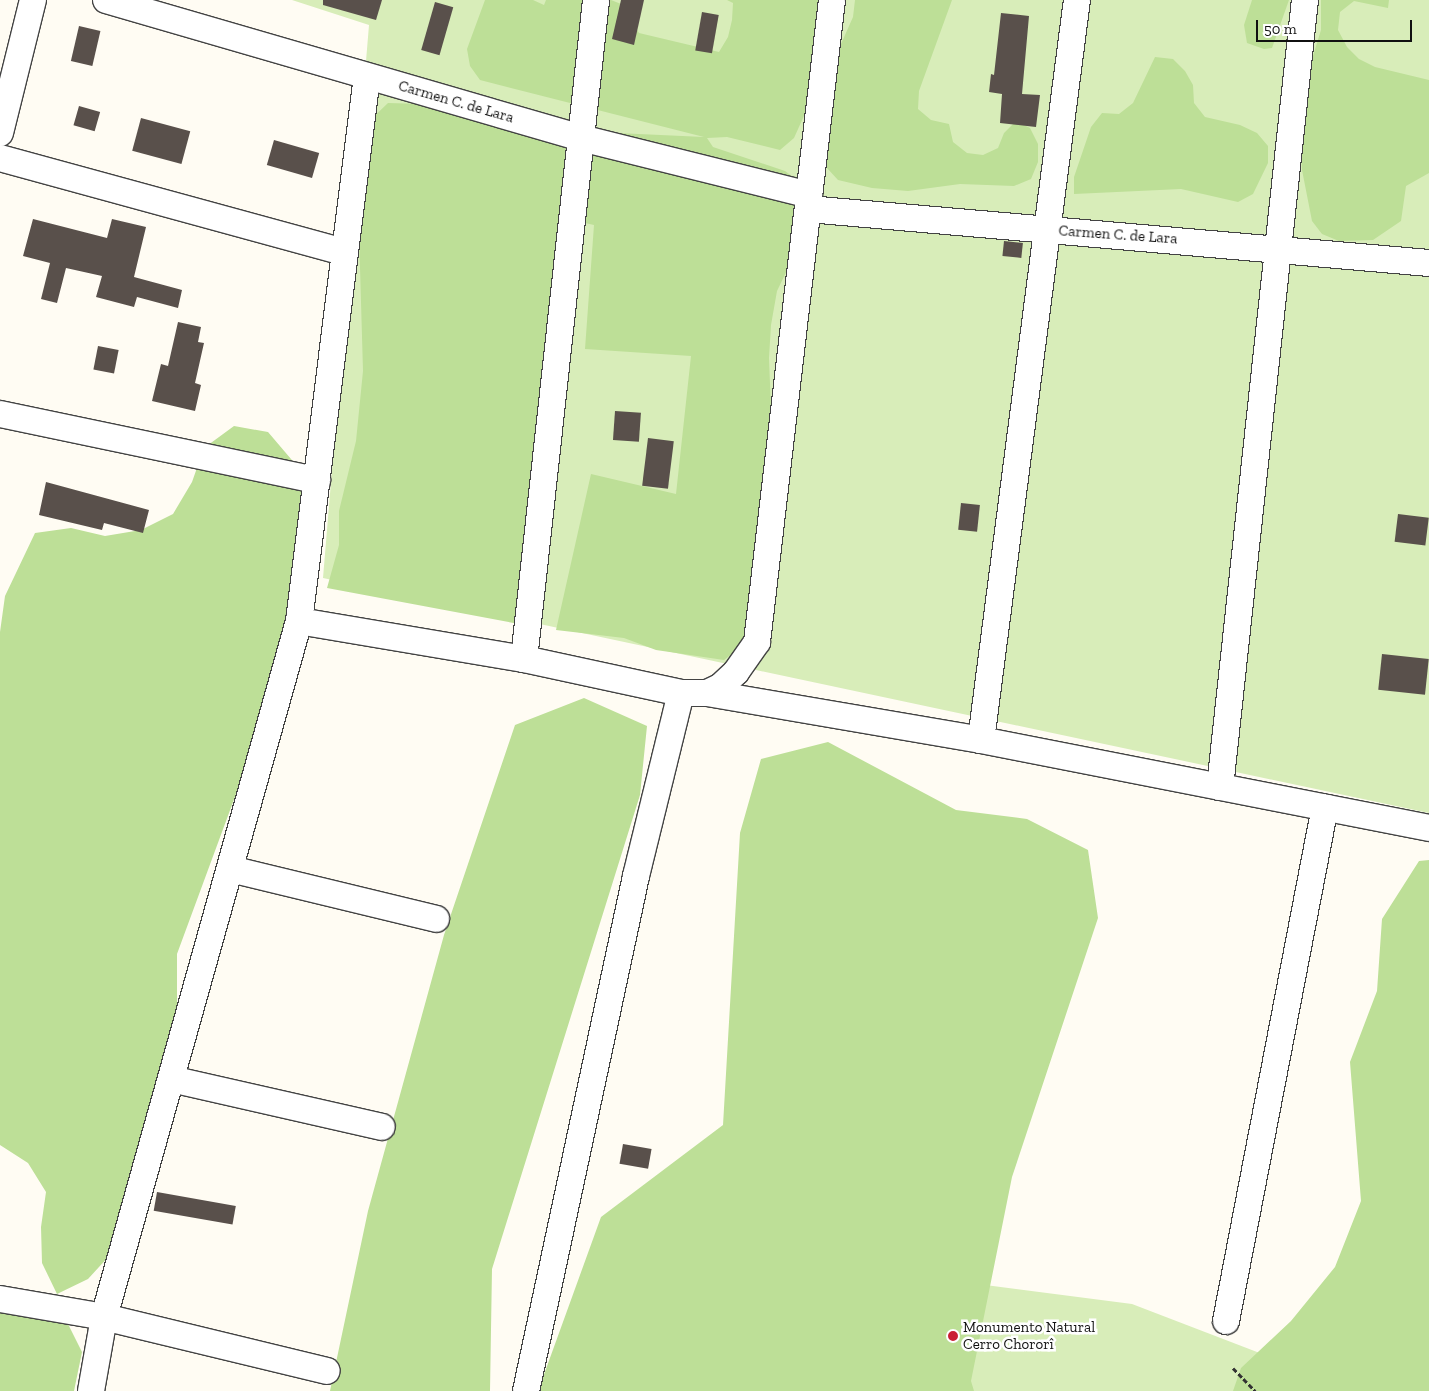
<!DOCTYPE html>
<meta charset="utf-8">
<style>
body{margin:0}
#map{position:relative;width:1429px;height:1391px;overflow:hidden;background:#fffcf3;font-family:"Zilla Slab",serif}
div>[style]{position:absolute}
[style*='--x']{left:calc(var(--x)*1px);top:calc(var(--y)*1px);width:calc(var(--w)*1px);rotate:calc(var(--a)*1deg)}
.green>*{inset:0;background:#d8edb9}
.forest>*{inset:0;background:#bddf97}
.building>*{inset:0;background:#59504b;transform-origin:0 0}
.path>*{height:3px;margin-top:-1.5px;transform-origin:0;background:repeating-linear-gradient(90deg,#323232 0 5px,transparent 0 7.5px)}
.roads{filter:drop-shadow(1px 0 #434343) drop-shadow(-1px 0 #434343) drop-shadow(0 1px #434343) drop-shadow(0 -1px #434343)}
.minor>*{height:26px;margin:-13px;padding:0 13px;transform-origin:13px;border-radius:13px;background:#fff}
.dots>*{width:14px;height:14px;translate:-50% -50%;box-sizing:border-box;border:2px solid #fff;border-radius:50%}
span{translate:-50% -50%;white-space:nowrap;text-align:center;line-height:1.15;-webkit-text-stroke:5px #fff;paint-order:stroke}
.street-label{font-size:15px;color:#101010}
.poi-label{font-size:15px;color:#101010}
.left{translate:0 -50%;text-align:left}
.scale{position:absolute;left:1256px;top:20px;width:156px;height:22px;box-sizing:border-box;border:2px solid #101010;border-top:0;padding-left:6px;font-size:15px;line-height:18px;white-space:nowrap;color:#101010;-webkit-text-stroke:4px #fff;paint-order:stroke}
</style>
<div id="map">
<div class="green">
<div style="clip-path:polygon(292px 0,1429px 0,1429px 813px,323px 578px,369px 25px)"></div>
<div style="clip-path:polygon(854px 1268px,1132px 1304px,1296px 1367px,1314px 1391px,574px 1391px)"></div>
</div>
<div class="forest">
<div style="clip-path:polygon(485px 0,533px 0,544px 5px,546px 0,611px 0,621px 4px,639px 33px,719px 52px,728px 37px,732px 20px,733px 3px,727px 0,821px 0,816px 89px,794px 138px,780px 150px,727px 137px,707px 138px,713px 147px,785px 171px,813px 192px,793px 258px,777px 291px,771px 325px,769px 358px,776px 536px,751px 639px,724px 660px,656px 650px,624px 638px,556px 630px,591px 474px,676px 494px,691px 356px,585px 349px,594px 225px,567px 219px,519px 624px,327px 588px,339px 545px,339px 511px,356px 441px,363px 371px,357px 164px,362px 128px,388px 103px,423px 104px,530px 129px,704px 137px,480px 80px,470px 66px,467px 49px)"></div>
<div style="clip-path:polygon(855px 0,952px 0,919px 91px,918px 109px,931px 120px,949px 124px,953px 142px,967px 153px,983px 155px,998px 148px,1004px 133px,1016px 121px,1030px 128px,1038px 144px,1038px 162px,1031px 179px,1014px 186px,960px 184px,908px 191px,872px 188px,838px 180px,827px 168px,825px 80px,853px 17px)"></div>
<div style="clip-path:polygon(1252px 0,1289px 0,1272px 48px,1264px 49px,1247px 43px,1244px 25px)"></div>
<div style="clip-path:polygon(1321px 0,1389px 0,1388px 8px,1354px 1px,1340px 12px,1338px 30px,1347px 47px,1359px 59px,1375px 67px,1429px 80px,1429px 173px,1406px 186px,1401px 221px,1373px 240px,1339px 241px,1322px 234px,1312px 221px,1302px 170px,1299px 101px,1321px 30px)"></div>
<div style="clip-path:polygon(1155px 57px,1173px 59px,1185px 71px,1193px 85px,1194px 103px,1205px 117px,1240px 125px,1257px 133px,1268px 146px,1268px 163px,1253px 194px,1238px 202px,1181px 189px,1074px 194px,1074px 177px,1091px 127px,1102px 113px,1119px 114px,1133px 103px)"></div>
<div style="clip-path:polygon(234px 426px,268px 432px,314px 486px,324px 523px,250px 756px,177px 954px,177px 1059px,110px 1255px,88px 1279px,57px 1294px,42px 1263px,41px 1227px,46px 1192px,28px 1163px,0 1145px,0 632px,5px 596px,35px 533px,71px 528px,105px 536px,141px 530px,173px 514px,192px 482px,204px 448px)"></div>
<div style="clip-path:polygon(584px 698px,647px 726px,640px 795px,492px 1269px,490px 1391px,330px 1391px,368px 1211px,444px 935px,515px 725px)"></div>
<div style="clip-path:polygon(828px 742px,956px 810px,1027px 819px,1088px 850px,1098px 918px,1012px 1177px,971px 1381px,974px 1391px,538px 1391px,601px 1217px,723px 1125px,740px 833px,761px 759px)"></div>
<div style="clip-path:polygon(1429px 860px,1429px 1391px,1233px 1391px,1241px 1368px,1291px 1321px,1335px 1267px,1361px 1201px,1350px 1062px,1377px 991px,1382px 919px,1419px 861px)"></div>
<div style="clip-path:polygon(0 1307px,66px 1320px,82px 1352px,74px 1391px,0 1391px)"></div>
</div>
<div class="building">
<div style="clip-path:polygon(323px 0,382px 0,376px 20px,323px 5px)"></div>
<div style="clip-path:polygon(621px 0,644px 0,634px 45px,612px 39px)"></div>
<div style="left:435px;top:2px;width:19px;height:50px;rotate:16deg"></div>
<div style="left:702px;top:12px;width:17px;height:39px;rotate:10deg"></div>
<div style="clip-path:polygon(1001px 13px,1029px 16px,1022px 94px,1040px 95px,1036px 127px,1000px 123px,1002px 94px,989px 92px,991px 74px,994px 75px)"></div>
<div style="left:79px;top:26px;width:22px;height:36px;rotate:13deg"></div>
<div style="left:79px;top:106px;width:22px;height:20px;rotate:16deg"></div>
<div style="left:141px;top:118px;width:51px;height:34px;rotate:15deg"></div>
<div style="left:274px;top:140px;width:47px;height:26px;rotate:16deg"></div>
<div style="clip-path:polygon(33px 219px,107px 238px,112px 219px,146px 227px,134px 277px,182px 290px,178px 308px,137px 297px,134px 307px,96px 297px,102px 276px,66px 268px,57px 303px,41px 299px,50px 263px,23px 256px)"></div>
<div style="left:1004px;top:241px;width:19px;height:15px;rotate:6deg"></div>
<div style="clip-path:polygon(178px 322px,201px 327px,198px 342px,204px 343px,195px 383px,201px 385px,195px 411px,152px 401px,161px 364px,168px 366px)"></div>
<div style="left:98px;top:346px;width:21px;height:24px;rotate:11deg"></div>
<div style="left:615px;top:411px;width:26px;height:29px;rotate:4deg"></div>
<div style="left:648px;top:438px;width:26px;height:48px;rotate:7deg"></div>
<div style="clip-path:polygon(46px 482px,149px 510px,143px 533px,104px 523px,102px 530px,39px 515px)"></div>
<div style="left:961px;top:503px;width:19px;height:27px;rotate:6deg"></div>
<div style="left:1398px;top:514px;width:31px;height:28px;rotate:7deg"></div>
<div style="left:1382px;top:654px;width:47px;height:36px;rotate:6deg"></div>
<div style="left:623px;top:1144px;width:29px;height:20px;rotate:10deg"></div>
<div style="left:157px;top:1192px;width:80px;height:19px;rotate:10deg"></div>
</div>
<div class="path">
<div style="--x:1233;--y:1368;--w:32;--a:46"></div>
</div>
<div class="roads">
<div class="minor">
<div style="--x:106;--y:0;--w:495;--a:16.2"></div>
<div style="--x:581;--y:138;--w:235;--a:14"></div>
<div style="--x:0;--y:133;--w:137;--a:-76.1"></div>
<div style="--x:0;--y:158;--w:356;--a:15.3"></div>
<div style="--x:808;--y:209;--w:623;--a:4.97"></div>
<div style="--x:0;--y:414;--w:324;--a:11.8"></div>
<div style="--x:299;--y:621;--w:228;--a:9.6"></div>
<div style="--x:524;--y:659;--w:161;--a:12.2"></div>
<div style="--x:681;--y:693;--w:26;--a:0"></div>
<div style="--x:707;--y:693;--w:278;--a:9.7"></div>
<div style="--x:981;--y:740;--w:457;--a:11.1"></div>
<div style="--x:524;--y:659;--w:663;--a:-83.76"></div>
<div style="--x:707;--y:693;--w:14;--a:-25"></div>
<div style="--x:720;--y:687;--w:22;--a:-43"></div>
<div style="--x:736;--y:672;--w:37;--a:-55"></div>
<div style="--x:757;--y:642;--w:646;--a:-83.34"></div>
<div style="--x:981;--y:740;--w:746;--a:-82.61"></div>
<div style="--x:1220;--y:787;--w:792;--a:-83.84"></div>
<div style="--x:230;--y:869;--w:212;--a:13.6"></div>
<div style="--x:171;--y:1079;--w:216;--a:12.8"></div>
<div style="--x:0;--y:1299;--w:106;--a:9.8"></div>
<div style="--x:104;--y:1317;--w:229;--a:13.6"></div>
<div style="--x:1226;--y:1321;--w:523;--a:-79.1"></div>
<div style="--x:91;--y:1391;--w:75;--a:-80"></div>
<div style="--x:104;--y:1317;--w:723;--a:-74.35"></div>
<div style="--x:299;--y:621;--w:549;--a:-82.89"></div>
<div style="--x:526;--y:1391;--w:527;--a:-77.94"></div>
<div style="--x:636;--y:876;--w:188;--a:-76.2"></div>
</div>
</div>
<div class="dots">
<div style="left:953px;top:1336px;background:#ca1e33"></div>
</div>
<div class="street-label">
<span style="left:456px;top:102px;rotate:16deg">Carmen C. de Lara</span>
<span style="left:1118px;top:235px;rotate:4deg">Carmen C. de Lara</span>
</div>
<div class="poi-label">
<span class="left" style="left:963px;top:1336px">Monumento Natural<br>Cerro Chororî</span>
</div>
<div class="scale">50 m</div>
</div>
